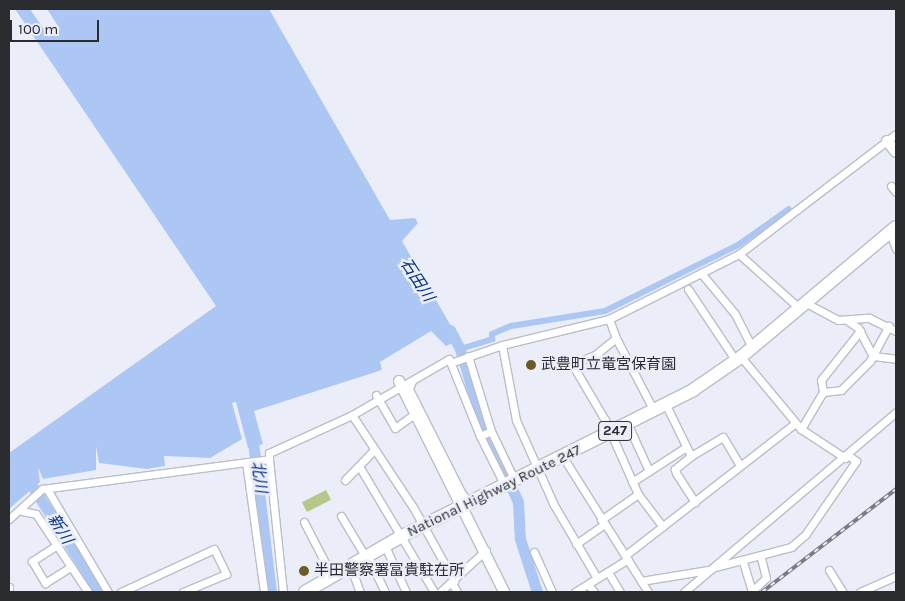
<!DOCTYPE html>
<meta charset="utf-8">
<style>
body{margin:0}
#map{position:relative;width:905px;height:601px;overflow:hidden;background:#ebeef8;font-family:Karla,"Noto Sans JP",sans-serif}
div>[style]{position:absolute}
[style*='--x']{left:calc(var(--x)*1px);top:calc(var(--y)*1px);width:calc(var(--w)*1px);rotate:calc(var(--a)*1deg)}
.green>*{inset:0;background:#b7c689;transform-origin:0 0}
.water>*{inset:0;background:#acc7f3}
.canal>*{height:6px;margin:-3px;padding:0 3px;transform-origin:3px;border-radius:3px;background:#acc7f3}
.river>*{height:11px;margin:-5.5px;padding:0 5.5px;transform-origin:5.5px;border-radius:5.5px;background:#acc7f3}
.roads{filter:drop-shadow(1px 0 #bbbec8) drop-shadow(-1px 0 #bbbec8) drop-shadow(0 1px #bbbec8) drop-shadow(0 -1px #bbbec8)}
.street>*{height:7px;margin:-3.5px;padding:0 3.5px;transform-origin:3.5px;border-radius:3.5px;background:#fff}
.secondary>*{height:10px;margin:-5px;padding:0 5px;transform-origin:5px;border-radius:5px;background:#fff}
.highway>*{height:12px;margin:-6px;padding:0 6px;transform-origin:6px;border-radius:6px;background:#fff}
.rail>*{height:4px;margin-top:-2px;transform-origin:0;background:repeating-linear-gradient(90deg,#ebeef8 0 5.5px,#7a7c82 0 11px);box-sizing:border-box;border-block:1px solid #7a7c82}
.dots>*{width:14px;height:14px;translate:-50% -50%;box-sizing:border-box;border:2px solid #ebeef8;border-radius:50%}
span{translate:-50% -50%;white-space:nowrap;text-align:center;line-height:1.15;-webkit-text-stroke:5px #ebeef8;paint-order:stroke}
.shield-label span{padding:1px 4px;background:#ebeef8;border:1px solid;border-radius:4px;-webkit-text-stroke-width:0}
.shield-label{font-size:14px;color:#2b2c30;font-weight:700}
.poi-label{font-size:15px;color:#2b2c30}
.left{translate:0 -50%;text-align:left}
.street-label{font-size:15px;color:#2b2c30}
.water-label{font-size:16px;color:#003081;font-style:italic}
.frame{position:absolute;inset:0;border:10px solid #2b2c30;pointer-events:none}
.scale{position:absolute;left:10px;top:20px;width:89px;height:22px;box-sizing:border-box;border:2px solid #2b2c30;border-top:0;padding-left:6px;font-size:15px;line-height:18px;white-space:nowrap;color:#2b2c30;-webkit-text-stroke:4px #ebeef8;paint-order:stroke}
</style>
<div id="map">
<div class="green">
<div style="left:326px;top:490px;width:11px;height:27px;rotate:63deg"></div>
</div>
<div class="water">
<div style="clip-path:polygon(15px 9px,30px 9px,49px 37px,60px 29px,47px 9px,269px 9px,390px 220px,415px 218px,418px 223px,402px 241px,459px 340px,446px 346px,431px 331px,380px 362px,382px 370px,254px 411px,263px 444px,248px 448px,236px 402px,232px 403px,242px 439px,210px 458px,164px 456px,165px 466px,147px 469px,99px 463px,96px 446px,96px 470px,43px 479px,38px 467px,40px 482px,9px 509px,9px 453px,216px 306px)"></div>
</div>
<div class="canal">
<div style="--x:460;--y:349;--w:34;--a:-17"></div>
<div style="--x:492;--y:339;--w:5;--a:-90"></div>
<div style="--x:492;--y:334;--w:21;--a:-23"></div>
<div style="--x:511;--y:326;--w:95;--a:-9.1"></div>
<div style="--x:605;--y:311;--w:148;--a:-26.4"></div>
<div style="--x:738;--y:245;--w:62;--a:-35.2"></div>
</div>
<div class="river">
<div style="--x:450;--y:330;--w:21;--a:62"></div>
<div style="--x:460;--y:349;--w:87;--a:73.2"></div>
<div style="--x:252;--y:433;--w:160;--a:83.2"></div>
<div style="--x:487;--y:436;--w:44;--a:64.6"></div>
<div style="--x:9;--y:476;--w:14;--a:-39"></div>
<div style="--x:20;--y:467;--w:148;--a:57.4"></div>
<div style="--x:512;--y:489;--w:14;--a:65"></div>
<div style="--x:518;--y:502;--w:37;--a:87"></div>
<div style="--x:520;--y:539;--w:56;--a:72.2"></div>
</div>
<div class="roads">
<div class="street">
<div style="--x:891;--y:186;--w:8;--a:50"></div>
<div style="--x:890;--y:233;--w:17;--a:69"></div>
<div style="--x:739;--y:254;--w:81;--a:42"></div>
<div style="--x:701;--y:273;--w:53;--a:50.3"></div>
<div style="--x:735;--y:314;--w:38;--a:63"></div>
<div style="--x:688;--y:289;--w:87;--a:56.3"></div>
<div style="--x:806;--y:303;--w:36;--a:28"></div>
<div style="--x:838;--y:320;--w:31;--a:-4"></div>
<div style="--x:869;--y:318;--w:30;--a:26"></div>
<div style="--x:609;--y:319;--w:20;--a:70"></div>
<div style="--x:848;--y:321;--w:12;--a:35"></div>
<div style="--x:858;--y:328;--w:32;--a:62"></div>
<div style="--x:873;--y:356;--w:23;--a:7"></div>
<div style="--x:468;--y:356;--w:78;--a:73"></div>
<div style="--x:491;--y:431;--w:55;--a:64.4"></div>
<div style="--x:741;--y:357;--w:94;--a:50.2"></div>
<div style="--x:801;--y:429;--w:53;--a:33.4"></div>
<div style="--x:453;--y:362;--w:52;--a:-19.1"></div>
<div style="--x:412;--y:381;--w:9;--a:111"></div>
<div style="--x:409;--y:389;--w:118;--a:63.2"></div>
<div style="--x:462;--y:494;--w:14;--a:45"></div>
<div style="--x:823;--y:392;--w:12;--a:-99"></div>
<div style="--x:821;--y:380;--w:63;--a:-51.5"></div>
<div style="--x:376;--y:395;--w:38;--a:60"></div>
<div style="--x:395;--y:428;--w:26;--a:-36"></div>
<div style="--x:666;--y:405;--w:57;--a:63.9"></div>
<div style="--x:691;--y:456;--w:21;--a:141"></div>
<div style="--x:675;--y:469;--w:4;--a:76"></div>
<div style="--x:676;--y:473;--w:35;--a:57"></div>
<div style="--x:654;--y:411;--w:82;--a:-117.5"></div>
<div style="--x:616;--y:338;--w:27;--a:141"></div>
<div style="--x:595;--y:355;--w:25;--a:159"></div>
<div style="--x:572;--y:364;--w:65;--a:59.5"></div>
<div style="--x:605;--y:420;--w:81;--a:66"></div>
<div style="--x:638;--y:494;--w:41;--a:52.9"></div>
<div style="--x:352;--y:415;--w:110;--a:56.5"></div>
<div style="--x:413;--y:507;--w:85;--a:61"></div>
<div style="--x:628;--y:425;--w:51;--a:65.5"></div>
<div style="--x:801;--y:429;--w:43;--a:-59.3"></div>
<div style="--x:823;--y:392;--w:18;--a:-6"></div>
<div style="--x:841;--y:390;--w:41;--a:-45"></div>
<div style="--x:870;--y:361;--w:40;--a:-62"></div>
<div style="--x:480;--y:436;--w:56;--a:63.4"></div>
<div style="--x:691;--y:456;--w:37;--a:-31"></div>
<div style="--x:723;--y:437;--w:33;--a:59"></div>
<div style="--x:563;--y:457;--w:160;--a:57.8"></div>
<div style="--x:269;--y:459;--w:134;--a:84"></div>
<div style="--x:246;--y:462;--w:131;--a:82.1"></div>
<div style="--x:359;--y:466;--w:147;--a:59.2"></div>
<div style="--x:345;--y:480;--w:40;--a:-46"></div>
<div style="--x:632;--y:482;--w:64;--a:-32.9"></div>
<div style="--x:47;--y:489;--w:120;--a:59.4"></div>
<div style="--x:22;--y:511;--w:14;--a:12"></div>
<div style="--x:36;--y:514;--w:94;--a:56.3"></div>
<div style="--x:341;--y:516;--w:47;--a:59"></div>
<div style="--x:9;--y:519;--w:45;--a:-42.3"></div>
<div style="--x:42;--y:489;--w:229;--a:-7.5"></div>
<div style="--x:269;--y:459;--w:6;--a:-90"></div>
<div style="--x:269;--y:453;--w:91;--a:-24.6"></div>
<div style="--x:352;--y:415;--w:112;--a:-30"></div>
<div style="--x:449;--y:359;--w:83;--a:68.1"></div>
<div style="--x:480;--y:436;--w:12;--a:-24"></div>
<div style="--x:601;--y:520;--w:45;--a:-35.1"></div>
<div style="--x:304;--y:522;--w:61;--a:62.6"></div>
<div style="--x:576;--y:544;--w:35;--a:-35"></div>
<div style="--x:57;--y:545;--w:30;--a:147"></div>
<div style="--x:32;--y:561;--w:26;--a:59"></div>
<div style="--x:45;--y:583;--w:31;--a:-32"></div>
<div style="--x:385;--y:546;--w:51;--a:65.5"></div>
<div style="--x:534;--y:552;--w:44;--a:65.8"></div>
<div style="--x:627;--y:554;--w:213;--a:-37.9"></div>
<div style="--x:367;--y:555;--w:41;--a:64.1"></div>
<div style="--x:743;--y:562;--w:30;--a:73"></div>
<div style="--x:752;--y:591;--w:19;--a:-43"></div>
<div style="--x:766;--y:578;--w:21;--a:-104"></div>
<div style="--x:350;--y:565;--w:29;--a:70"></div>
<div style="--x:715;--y:567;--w:79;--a:-14.7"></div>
<div style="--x:791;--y:547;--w:18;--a:-41"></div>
<div style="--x:805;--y:535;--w:90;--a:-55.4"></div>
<div style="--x:856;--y:461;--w:10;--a:-143"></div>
<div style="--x:829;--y:570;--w:26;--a:58"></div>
<div style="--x:608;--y:572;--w:23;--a:59"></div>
<div style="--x:597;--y:578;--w:85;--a:-120.5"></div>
<div style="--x:554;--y:505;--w:93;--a:-114.1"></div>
<div style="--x:516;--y:420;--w:76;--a:-100.6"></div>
<div style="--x:502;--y:345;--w:110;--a:-13.7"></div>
<div style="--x:609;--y:319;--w:145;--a:-26.6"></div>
<div style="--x:739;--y:254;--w:198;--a:-37.4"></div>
<div style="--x:641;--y:581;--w:68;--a:-9.3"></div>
<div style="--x:452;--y:583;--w:10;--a:61"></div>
<div style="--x:588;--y:584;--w:10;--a:53"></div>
<div style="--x:9;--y:587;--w:1;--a:90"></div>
<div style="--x:121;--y:592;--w:102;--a:-24.8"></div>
<div style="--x:214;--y:549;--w:28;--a:64"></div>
<div style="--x:226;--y:574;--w:47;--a:157.3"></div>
<div style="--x:440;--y:592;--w:62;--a:-42.4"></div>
<div style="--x:575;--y:592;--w:62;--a:-31.9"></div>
<div style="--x:684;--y:592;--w:278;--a:-40.3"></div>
<div style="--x:860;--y:592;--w:39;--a:-24"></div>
</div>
<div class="secondary">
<div style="--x:887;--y:141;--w:14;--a:51"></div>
<div style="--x:399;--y:381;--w:236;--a:63.5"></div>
</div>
<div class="highway">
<div style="--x:305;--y:592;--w:112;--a:-30"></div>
<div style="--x:402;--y:536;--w:326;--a:-26.6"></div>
<div style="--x:693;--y:390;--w:58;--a:-34.5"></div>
<div style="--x:741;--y:357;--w:202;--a:-40"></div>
</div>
</div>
<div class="rail">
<div style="--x:762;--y:592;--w:169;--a:-37.5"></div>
</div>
<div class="dots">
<div style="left:531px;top:365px;background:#6c5b29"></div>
<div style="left:304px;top:571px;background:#6c5b29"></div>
</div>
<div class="shield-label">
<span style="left:615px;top:431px">247</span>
</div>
<div class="poi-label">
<span class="left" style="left:541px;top:365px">武豊町立竜宮保育園</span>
<span class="left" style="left:314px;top:571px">半田警察署冨貴駐在所</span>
</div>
<div class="street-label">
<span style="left:494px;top:491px;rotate:-26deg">National Highway Route 247</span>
</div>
<div class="water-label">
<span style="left:417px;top:280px;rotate:57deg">石田川</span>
<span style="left:259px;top:477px;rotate:82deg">北川</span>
<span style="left:60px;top:529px;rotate:58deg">新川</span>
</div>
<div class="frame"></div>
<div class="scale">100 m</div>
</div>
